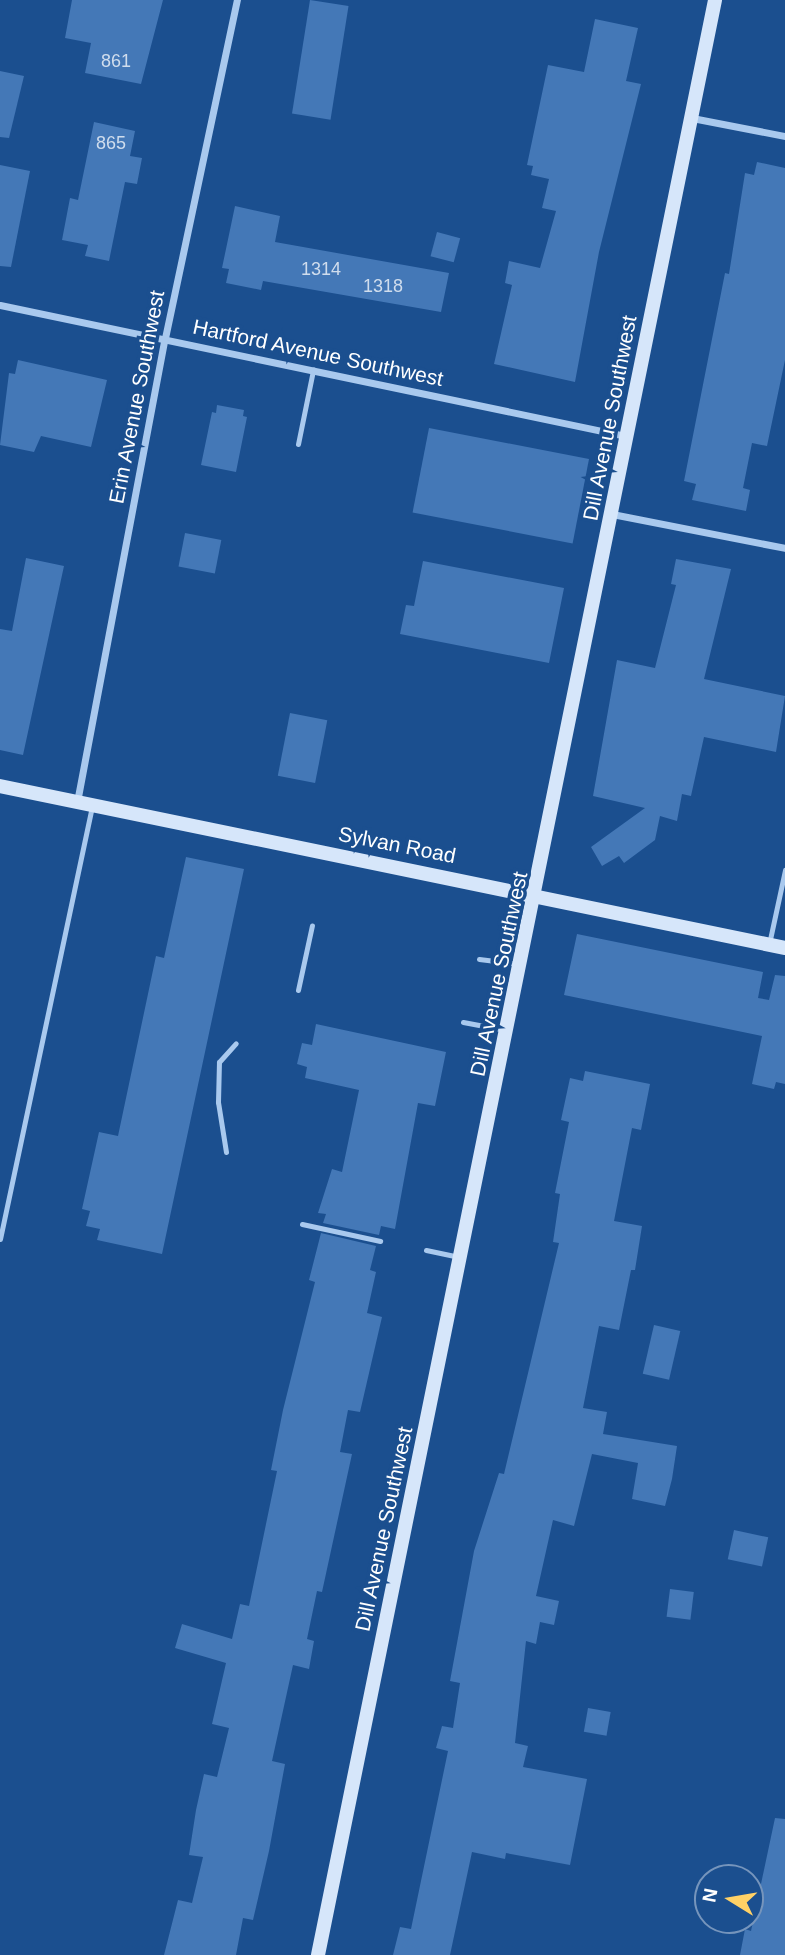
<!DOCTYPE html>
<style>
body{margin:0}
#map{position:relative;width:785px;height:1955px;overflow:hidden;background:#1b4f8f;font-family:Helvetica,sans-serif}
div>[style]{position:absolute}
[style*='--x']{left:calc(var(--x)*1px);top:calc(var(--y)*1px);width:calc(var(--w)*1px);rotate:calc(var(--a)*1deg)}
.building>*{inset:0;background:#4478b7;transform-origin:0 0}
.service>*{height:5px;margin:-2.5px;padding:0 2.5px;transform-origin:2.5px;border-radius:2.5px;background:#a9c9ee}
.minor>*{height:7px;margin:-3.5px;padding:0 3.5px;transform-origin:3.5px;border-radius:3.5px;background:#a9c9ee}
.secondary>*{height:14px;margin:-7px;padding:0 7px;transform-origin:7px;border-radius:7px;background:#d6e6fa}
span{translate:-50% -50%;white-space:nowrap;text-align:center;line-height:1.15;-webkit-text-stroke:7px #1b4f8f;paint-order:stroke}
.number-label{font-size:18px;color:#d0dded}
.number-label span{-webkit-text-stroke-width:0}
.street-label{font-size:21px;color:#fff}
.north{position:absolute;left:694px;top:1864px;width:70px;height:70px;box-sizing:border-box;background:#1b4f8f;border:2px solid #7695bc;border-radius:50%;rotate:281deg;font-size:19px;font-weight:700;line-height:28px;text-align:center;color:#fff}
.north::after{content:'';display:block;margin:auto;width:24px;height:32px;background:#ffd166;clip-path:polygon(50% 0,100% 100%,50% 72%,0 100%)}
</style>
<div id="map">
<div class="building">
<div style="clip-path:polygon(72px 0,163px 0,141px 84px,85px 73px,91px 43px,65px 38px)"></div>
<div style="left:310px;top:0;width:39px;height:115px;rotate:9deg"></div>
<div style="clip-path:polygon(595px 19px,638px 28px,626px 81px,641px 84px,599px 252px,575px 382px,494px 364px,512px 285px,505px 283px,509px 261px,540px 268px,556px 211px,542px 208px,549px 179px,531px 175px,533px 166px,527px 165px,548px 65px,584px 72px)"></div>
<div style="clip-path:polygon(0 71px,24px 76px,9px 138px,0 137px)"></div>
<div style="clip-path:polygon(94px 122px,135px 131px,130px 156px,142px 158px,137px 184px,125px 182px,109px 261px,85px 256px,88px 245px,62px 240px,70px 198px,78px 200px)"></div>
<div style="clip-path:polygon(757px 162px,785px 168px,785px 360px,767px 446px,752px 443px,743px 488px,750px 490px,746px 511px,692px 500px,696px 484px,684px 481px,725px 273px,729px 274px,745px 173px,754px 175px)"></div>
<div style="clip-path:polygon(0 165px,30px 171px,11px 267px,0 266px)"></div>
<div style="clip-path:polygon(235px 206px,280px 216px,275px 242px,449px 273px,441px 312px,263px 281px,261px 290px,226px 283px,229px 269px,222px 268px)"></div>
<div style="left:437px;top:232px;width:24px;height:25px;rotate:15deg"></div>
<div style="clip-path:polygon(18px 360px,107px 380px,91px 447px,41px 436px,34px 452px,0 445px,9px 373px,15px 374px)"></div>
<div style="clip-path:polygon(217px 405px,244px 410px,243px 416px,247px 417px,236px 472px,201px 465px,212px 412px,216px 413px)"></div>
<div style="left:429px;top:428px;width:163px;height:86px;rotate:11deg"></div>
<div style="left:185px;top:533px;width:37px;height:34px;rotate:11deg"></div>
<div style="clip-path:polygon(26px 558px,64px 566px,23px 755px,0 750px,0 629px,12px 631px)"></div>
<div style="clip-path:polygon(676px 559px,731px 569px,704px 679px,785px 696px,776px 752px,704px 737px,691px 796px,682px 794px,677px 821px,660px 816px,655px 840px,624px 863px,619px 856px,602px 866px,591px 847px,645px 808px,593px 796px,617px 660px,655px 668px,676px 585px,671px 584px)"></div>
<div style="clip-path:polygon(423px 561px,564px 588px,549px 663px,400px 634px,406px 605px,414px 606px)"></div>
<div style="left:290px;top:713px;width:38px;height:64px;rotate:11deg"></div>
<div style="clip-path:polygon(186px 857px,244px 869px,162px 1254px,97px 1240px,100px 1229px,86px 1226px,90px 1211px,82px 1209px,99px 1132px,118px 1136px,156px 956px,164px 958px)"></div>
<div style="clip-path:polygon(577px 934px,763px 972px,758px 998px,769px 1000px,775px 975px,785px 976px,785px 1084px,776px 1082px,774px 1089px,752px 1084px,762px 1036px,564px 995px)"></div>
<div style="clip-path:polygon(316px 1024px,446px 1052px,435px 1106px,418px 1103px,395px 1229px,381px 1226px,379px 1235px,323px 1223px,326px 1214px,318px 1213px,332px 1169px,342px 1172px,359px 1090px,305px 1078px,307px 1067px,297px 1064px,302px 1043px,312px 1045px)"></div>
<div style="clip-path:polygon(585px 1071px,650px 1084px,641px 1130px,632px 1128px,614px 1221px,642px 1226px,635px 1270px,631px 1270px,619px 1330px,599px 1326px,583px 1408px,607px 1412px,603px 1434px,677px 1446px,672px 1479px,665px 1506px,632px 1499px,638px 1463px,592px 1454px,574px 1526px,553px 1520px,536px 1596px,559px 1601px,554px 1625px,540px 1622px,536px 1644px,526px 1641px,515px 1743px,528px 1746px,523px 1767px,587px 1779px,570px 1865px,506px 1853px,505px 1859px,472px 1852px,450px 1955px,393px 1955px,400px 1927px,411px 1929px,448px 1751px,436px 1748px,442px 1726px,453px 1728px,460px 1683px,450px 1681px,474px 1551px,499px 1473px,504px 1474px,559px 1243px,553px 1242px,560px 1194px,555px 1193px,569px 1122px,561px 1120px,570px 1078px,583px 1081px)"></div>
<div style="clip-path:polygon(321px 1233px,376px 1246px,370px 1270px,376px 1272px,367px 1313px,382px 1317px,360px 1412px,348px 1410px,340px 1452px,352px 1454px,322px 1592px,317px 1591px,307px 1639px,314px 1641px,309px 1669px,293px 1665px,272px 1761px,285px 1764px,269px 1851px,253px 1920px,243px 1918px,236px 1955px,164px 1955px,178px 1900px,192px 1903px,203px 1857px,189px 1855px,196px 1810px,204px 1774px,217px 1777px,229px 1728px,212px 1724px,226px 1663px,175px 1648px,182px 1624px,232px 1639px,240px 1604px,249px 1606px,277px 1471px,271px 1470px,283px 1410px,315px 1282px,309px 1280px)"></div>
<div style="left:654px;top:1325px;width:27px;height:50px;rotate:13deg"></div>
<div style="left:734px;top:1530px;width:35px;height:30px;rotate:12deg"></div>
<div style="left:670px;top:1589px;width:24px;height:28px;rotate:7deg"></div>
<div style="left:588px;top:1708px;width:23px;height:24px;rotate:10deg"></div>
<div style="clip-path:polygon(775px 1818px,785px 1819px,785px 1955px,740px 1955px,745px 1929px,751px 1931px)"></div>
</div>
<div class="service">
<div style="--x:298;--y:444;--w:76;--a:-78.5"></div>
<div style="--x:769;--y:944;--w:76;--a:-77.8"></div>
<div style="--x:479;--y:959;--w:40;--a:7.1"></div>
<div style="--x:298;--y:990;--w:66;--a:-77.8"></div>
<div style="--x:463;--y:1022;--w:43;--a:10.8"></div>
<div style="--x:226;--y:1152;--w:51;--a:-99.1"></div>
<div style="--x:218;--y:1102;--w:40;--a:-88.6"></div>
<div style="--x:219;--y:1062;--w:25;--a:-48"></div>
<div style="--x:302;--y:1224;--w:80;--a:12.3"></div>
<div style="--x:0;--y:1239;--w:441;--a:-78"></div>
<div style="--x:426;--y:1250;--w:34;--a:12"></div>
</div>
<div class="minor">
<div style="--x:692;--y:118;--w:95;--a:11"></div>
<div style="--x:0;--y:305;--w:640;--a:11.82"></div>
<div style="--x:612;--y:514;--w:176;--a:11.1"></div>
<div style="--x:77;--y:802;--w:472;--a:-79.3"></div>
<div style="--x:165;--y:338;--w:346;--a:-78"></div>
</div>
<div class="secondary">
<div style="--x:0;--y:786;--w:802;--a:11.66"></div>
<div style="--x:318;--y:1955;--w:1995;--a:-78.52"></div>
</div>
<div class="number-label">
<span style="left:116px;top:61px">861</span>
<span style="left:111px;top:143px">865</span>
<span style="left:321px;top:269px">1314</span>
<span style="left:383px;top:286px">1318</span>
</div>
<div class="street-label">
<span style="left:318px;top:353px;rotate:12deg">Hartford Avenue Southwest</span>
<span style="left:137px;top:397px;rotate:-79deg">Erin Avenue Southwest</span>
<span style="left:610px;top:418px;rotate:-79deg">Dill Avenue Southwest</span>
<span style="left:397px;top:845px;rotate:11deg">Sylvan Road</span>
<span style="left:499px;top:974px;rotate:-78deg">Dill Avenue Southwest</span>
<span style="left:384px;top:1529px;rotate:-78deg">Dill Avenue Southwest</span>
</div>
<div class="north">N</div>
</div>
